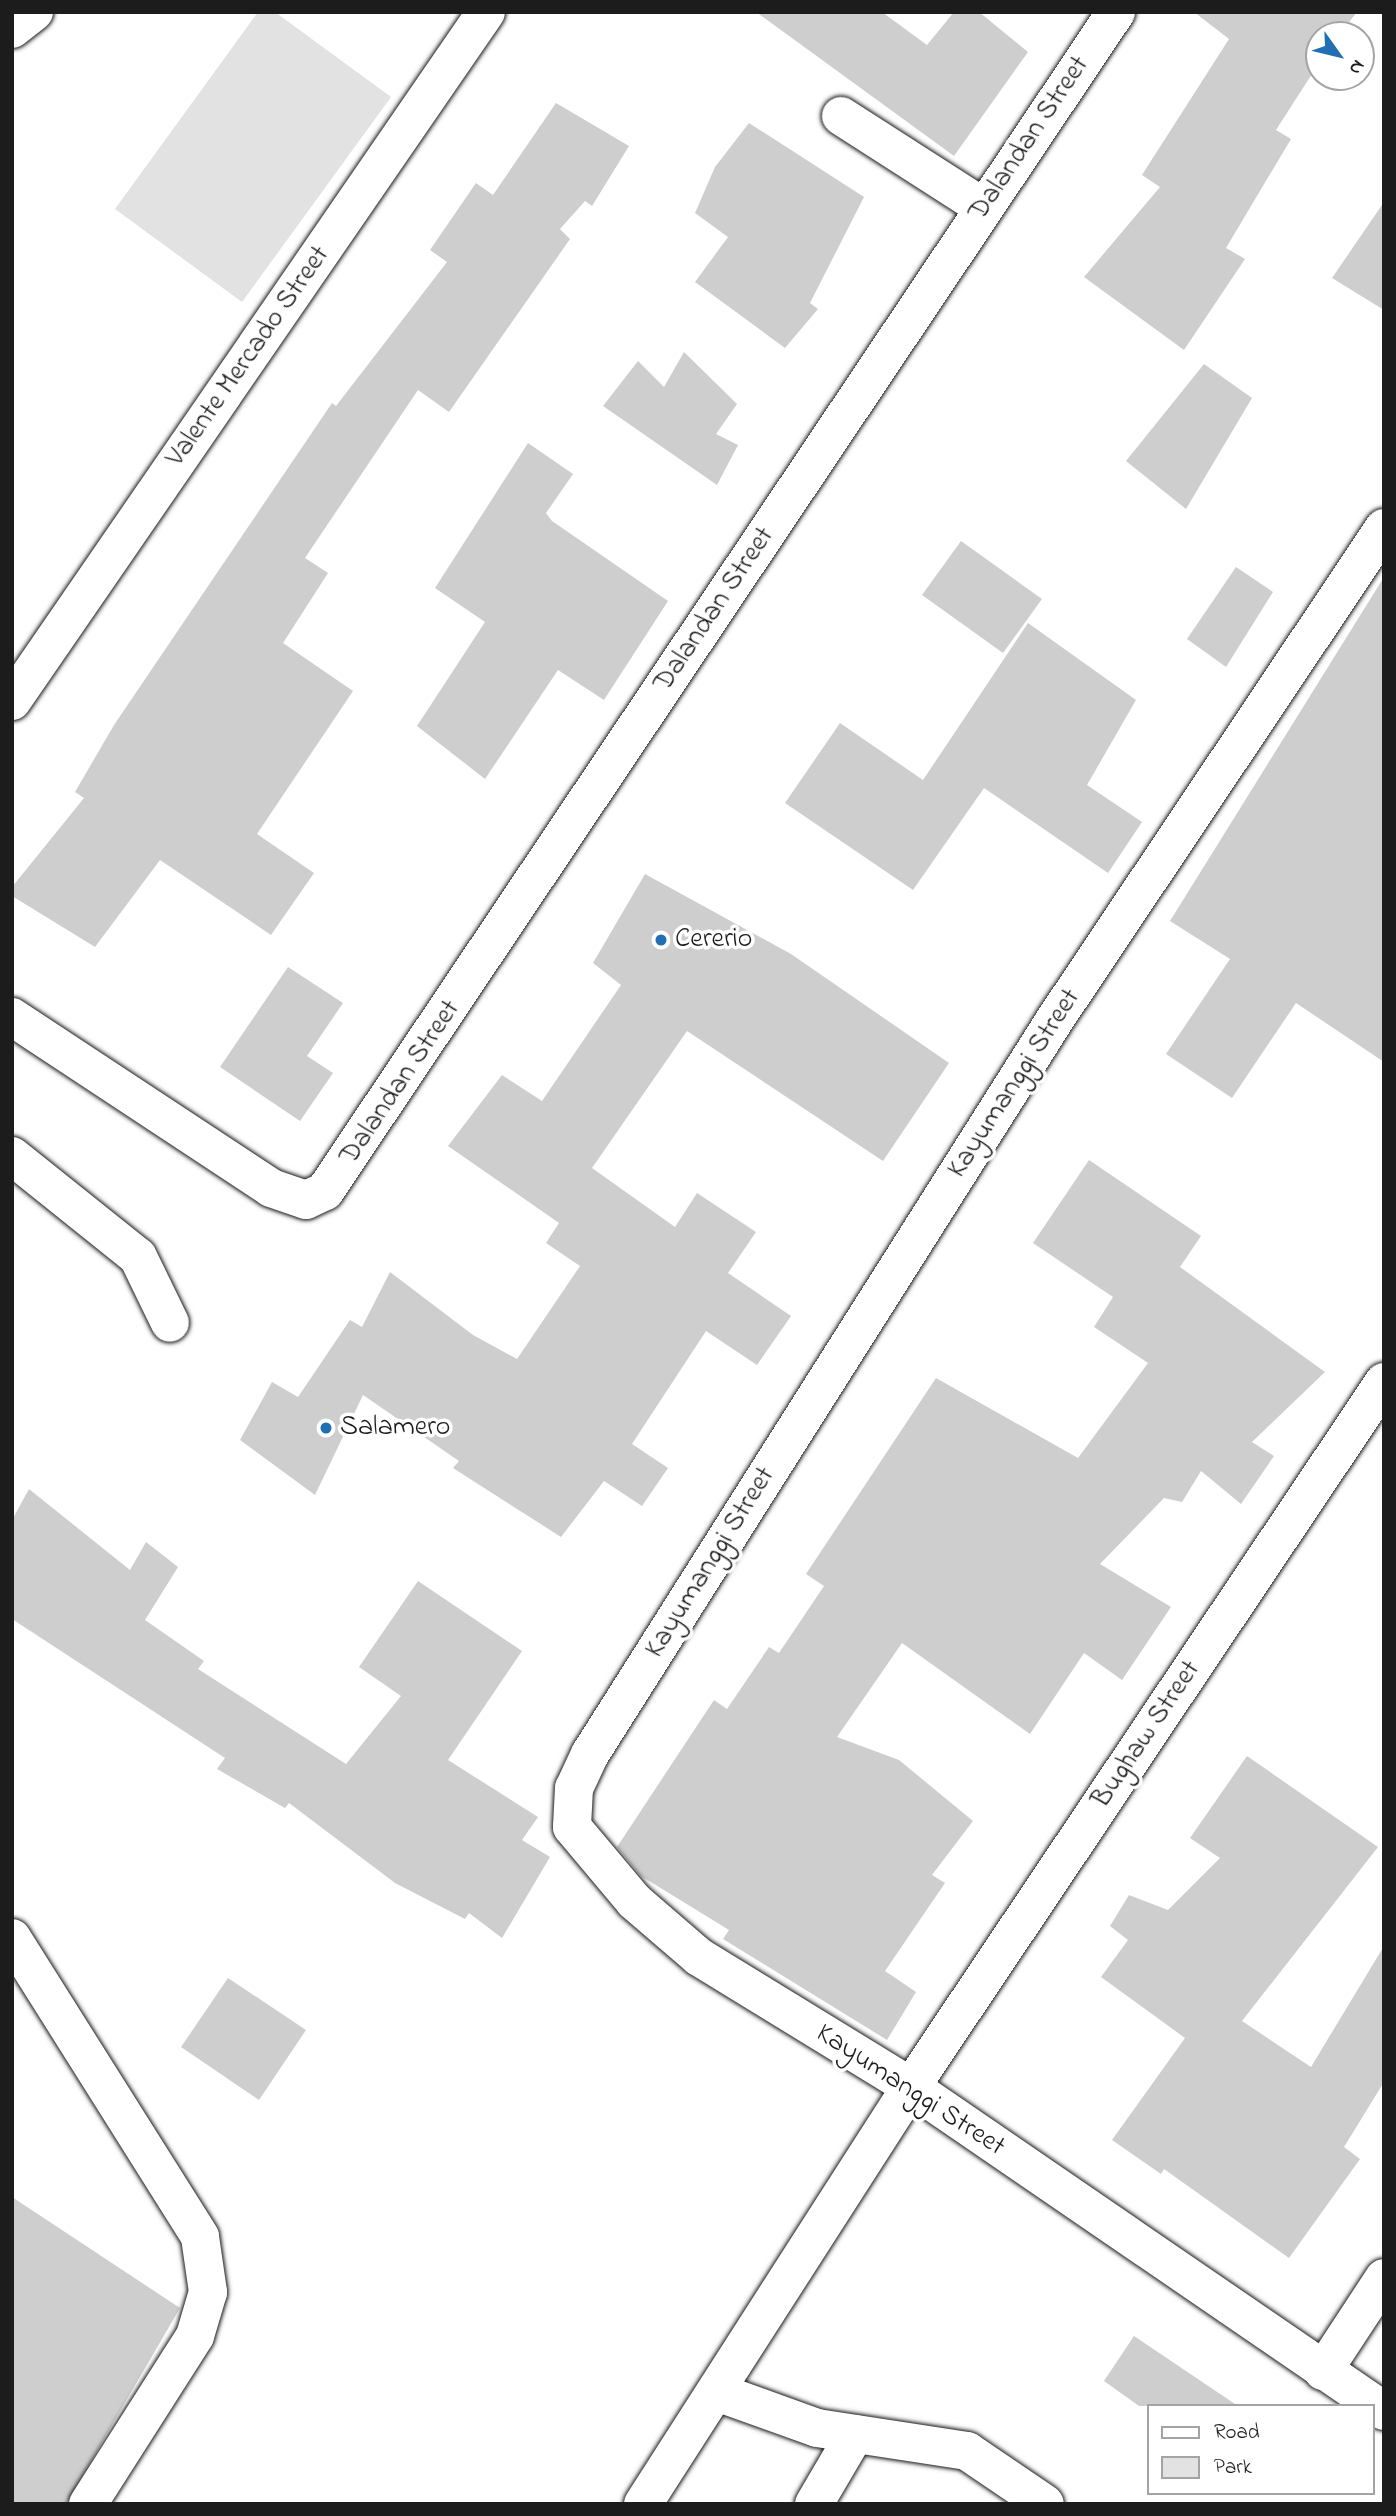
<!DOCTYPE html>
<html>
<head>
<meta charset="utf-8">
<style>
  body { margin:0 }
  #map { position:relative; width:1396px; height:2516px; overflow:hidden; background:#fff; font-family:"Indie Flower",sans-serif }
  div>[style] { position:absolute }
  .green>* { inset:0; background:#e2e2e2 }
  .building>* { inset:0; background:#cecece }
  .roads { filter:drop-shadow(0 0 2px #1c1c1c) drop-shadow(0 0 2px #1c1c1c) }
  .minor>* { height:38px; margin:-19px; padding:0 19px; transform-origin:19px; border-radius:19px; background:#fff }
  .dots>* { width:19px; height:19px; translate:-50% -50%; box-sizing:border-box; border:4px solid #fff; border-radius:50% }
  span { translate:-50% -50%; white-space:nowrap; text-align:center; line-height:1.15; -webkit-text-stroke:7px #fff; paint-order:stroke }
  .street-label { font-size:28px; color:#1c1c1c }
  .poi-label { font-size:28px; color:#1c1c1c }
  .left { translate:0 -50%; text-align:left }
  .frame { position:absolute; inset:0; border:14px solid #1c1c1c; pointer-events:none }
  .legend { position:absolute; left:1147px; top:2404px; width:228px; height:91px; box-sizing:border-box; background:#fff; border:2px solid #a4a4a4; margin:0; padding:9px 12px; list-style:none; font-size:21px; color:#1c1c1c }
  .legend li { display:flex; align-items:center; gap:14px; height:35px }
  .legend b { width:35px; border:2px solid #a4a4a4 }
  .north { position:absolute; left:1305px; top:21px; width:70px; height:70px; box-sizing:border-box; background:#fff; border:2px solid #a4a4a4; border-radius:50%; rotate:124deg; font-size:19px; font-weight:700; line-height:28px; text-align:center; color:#1c1c1c }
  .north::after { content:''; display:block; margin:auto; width:24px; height:32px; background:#1f6fb2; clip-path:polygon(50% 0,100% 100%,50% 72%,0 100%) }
</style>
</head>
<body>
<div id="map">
  <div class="green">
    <div style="clip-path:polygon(258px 12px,275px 12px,391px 97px,242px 302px,115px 209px)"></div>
  </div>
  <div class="building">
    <div style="clip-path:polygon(756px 12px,882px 12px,927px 45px,954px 12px,979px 12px,1028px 52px,954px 156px)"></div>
    <div style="clip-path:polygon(1194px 12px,1357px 12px,1339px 35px,1319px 35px,1319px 63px,1276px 130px,1291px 139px,1226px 248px,1245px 259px,1184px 350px,1084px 277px,1160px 187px,1142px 175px,1229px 39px)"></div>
    <div style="clip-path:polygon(556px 103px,629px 146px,592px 206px,585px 201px,560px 229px,570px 239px,449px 412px,418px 390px,305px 558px,328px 573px,283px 643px,353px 691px,257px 834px,314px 873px,271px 935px,160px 860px,95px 947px,12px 896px,12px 887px,84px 798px,75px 792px,114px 725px,332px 403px,336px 406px,447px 262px,430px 250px,476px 183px,493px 195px)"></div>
    <div style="clip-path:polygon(749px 123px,864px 197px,810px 303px,818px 309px,785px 348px,695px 282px,728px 237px,695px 213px,715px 167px)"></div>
    <div style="clip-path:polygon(1384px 202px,1384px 310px,1332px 278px)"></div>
    <div style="clip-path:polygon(684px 352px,737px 404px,716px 434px,738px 445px,717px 485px,603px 406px,638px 361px,664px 387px)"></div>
    <div style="clip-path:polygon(1204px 364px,1252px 398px,1186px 509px,1126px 461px)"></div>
    <div style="clip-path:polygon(528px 443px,573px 474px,546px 513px,552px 521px,668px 601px,604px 700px,558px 670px,485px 779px,417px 726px,485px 622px,435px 588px)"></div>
    <div style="clip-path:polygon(961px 541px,1042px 599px,1003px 653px,922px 595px)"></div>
    <div style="clip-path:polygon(1236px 567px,1273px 592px,1226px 667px,1187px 639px)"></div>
    <div style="clip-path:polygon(1384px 577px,1384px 1062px,1296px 1003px,1232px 1098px,1166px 1054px,1230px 959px,1170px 921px)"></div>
    <div style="clip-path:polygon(1028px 623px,1136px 700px,1087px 785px,1142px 822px,1108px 873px,984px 788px,913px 890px,785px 803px,840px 723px,923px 780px)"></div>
    <div style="clip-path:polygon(645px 874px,791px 954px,949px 1063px,883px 1161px,687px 1031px,592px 1168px,675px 1227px,697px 1193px,756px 1232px,728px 1273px,791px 1316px,757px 1365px,706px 1331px,632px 1444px,668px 1468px,642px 1506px,604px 1481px,561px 1537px,453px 1468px,459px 1461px,363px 1395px,315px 1495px,240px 1440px,272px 1382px,298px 1397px,350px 1320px,362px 1327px,390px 1272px,473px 1335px,517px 1359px,580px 1266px,546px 1243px,559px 1223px,448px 1146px,502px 1075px,542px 1101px,621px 985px,593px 963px)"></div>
    <div style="clip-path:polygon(288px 967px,343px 1003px,307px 1056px,333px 1073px,300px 1121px,220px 1067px)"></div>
    <div style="clip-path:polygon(1089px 1160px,1201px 1236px,1180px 1267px,1325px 1372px,1252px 1442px,1274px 1456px,1241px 1504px,1201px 1471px,1182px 1502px,1164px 1498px,1100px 1564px,1171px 1607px,1122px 1680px,1084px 1653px,1030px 1734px,902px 1643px,837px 1737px,899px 1760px,973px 1821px,932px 1875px,945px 1883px,885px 1971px,916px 1992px,887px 2040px,723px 1939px,729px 1930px,641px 1876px,617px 1847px,714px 1700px,727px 1709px,769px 1647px,779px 1653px,824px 1586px,806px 1574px,936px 1378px,1078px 1458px,1148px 1363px,1094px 1327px,1113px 1297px,1033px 1243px)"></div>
    <div style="clip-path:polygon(29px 1489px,130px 1570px,146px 1542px,178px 1567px,145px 1620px,204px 1661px,198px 1669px,346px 1764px,401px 1696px,359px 1667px,418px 1581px,522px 1651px,448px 1760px,538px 1817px,522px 1840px,550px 1857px,502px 1938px,469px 1913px,465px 1919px,395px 1883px,289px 1803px,285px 1808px,217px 1769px,225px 1758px,12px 1619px,12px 1520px)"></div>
    <div style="clip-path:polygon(1247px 1756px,1378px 1847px,1242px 2021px,1311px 2067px,1384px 1946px,1384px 2082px,1344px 2147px,1360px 2159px,1289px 2258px,1164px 2169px,1161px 2174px,1112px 2140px,1185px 2038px,1101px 1977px,1128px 1940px,1110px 1926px,1129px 1895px,1168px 1910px,1220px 1858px,1190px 1838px)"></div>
    <div style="clip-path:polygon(228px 1978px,306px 2030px,259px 2100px,181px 2047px)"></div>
    <div style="clip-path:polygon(12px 2197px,180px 2308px,66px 2504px,12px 2504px)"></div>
    <div style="clip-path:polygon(1134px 2336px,1238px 2406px,1139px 2406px,1104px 2381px)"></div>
  </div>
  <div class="roads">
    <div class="minor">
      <div style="left:12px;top:29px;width:28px;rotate:-38deg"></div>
      <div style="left:841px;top:116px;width:169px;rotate:32.7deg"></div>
      <div style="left:1384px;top:528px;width:593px;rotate:123.8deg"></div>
      <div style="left:1054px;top:1021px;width:868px;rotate:122.33deg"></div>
      <div style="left:590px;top:1754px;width:38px;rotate:115deg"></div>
      <div style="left:574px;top:1788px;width:39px;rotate:93deg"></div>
      <div style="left:572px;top:1827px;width:97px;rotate:50deg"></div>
      <div style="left:634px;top:1901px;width:86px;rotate:40.7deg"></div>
      <div style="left:699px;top:1957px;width:249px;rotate:31.5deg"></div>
      <div style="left:911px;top:2087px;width:573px;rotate:34.41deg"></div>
      <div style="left:12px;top:701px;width:836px;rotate:-55.47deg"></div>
      <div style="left:12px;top:1017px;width:310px;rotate:33.4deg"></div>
      <div style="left:271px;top:1188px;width:37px;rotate:19deg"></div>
      <div style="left:306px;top:1200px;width:21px;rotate:-25deg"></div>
      <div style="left:325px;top:1191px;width:1420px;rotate:-56.14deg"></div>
      <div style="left:12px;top:1156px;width:161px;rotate:38.7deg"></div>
      <div style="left:138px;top:1257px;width:73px;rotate:64.1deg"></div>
      <div style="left:12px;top:1938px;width:353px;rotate:57.8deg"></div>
      <div style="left:200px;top:2237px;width:56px;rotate:81.7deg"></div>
      <div style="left:208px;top:2292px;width:46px;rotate:106.5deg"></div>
      <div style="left:195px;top:2336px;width:199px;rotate:122.5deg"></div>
      <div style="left:1323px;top:2371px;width:111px;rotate:-56.7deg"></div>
      <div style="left:717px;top:2392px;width:106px;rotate:19.8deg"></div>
      <div style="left:817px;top:2428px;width:152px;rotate:8.7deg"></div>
      <div style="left:967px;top:2451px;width:94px;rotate:34.2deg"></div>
      <div style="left:643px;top:2504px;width:496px;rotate:-57.3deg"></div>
      <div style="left:911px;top:2087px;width:849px;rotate:-56.14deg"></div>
      <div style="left:814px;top:2504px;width:81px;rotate:-59.6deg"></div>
    </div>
  </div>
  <div class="dots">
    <div style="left:661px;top:940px;background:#1f6fb2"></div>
    <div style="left:326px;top:1428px;background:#1f6fb2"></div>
  </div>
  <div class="street-label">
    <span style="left:1030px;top:139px;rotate:-56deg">Dalandan Street</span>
    <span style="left:249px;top:357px;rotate:-55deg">Valente Mercado Street</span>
    <span style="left:715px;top:610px;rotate:-56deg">Dalandan Street</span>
    <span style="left:401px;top:1083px;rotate:-56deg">Dalandan Street</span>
    <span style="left:1015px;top:1084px;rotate:-57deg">Kayumanggi Street</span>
    <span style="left:711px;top:1563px;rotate:-58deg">Kayumanggi Street</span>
    <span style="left:1147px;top:1735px;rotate:-56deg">Bughaw Street</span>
    <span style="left:910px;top:2091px;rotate:33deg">Kayumanggi Street</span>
  </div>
  <div class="poi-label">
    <span class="left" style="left:675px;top:940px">Cererio</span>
    <span class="left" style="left:340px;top:1428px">Salamero</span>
  </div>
  <div class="frame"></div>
  <ul class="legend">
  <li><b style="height:9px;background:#fff"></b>Road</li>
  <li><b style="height:19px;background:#e2e2e2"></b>Park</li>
  </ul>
  <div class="north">N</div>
</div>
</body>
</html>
